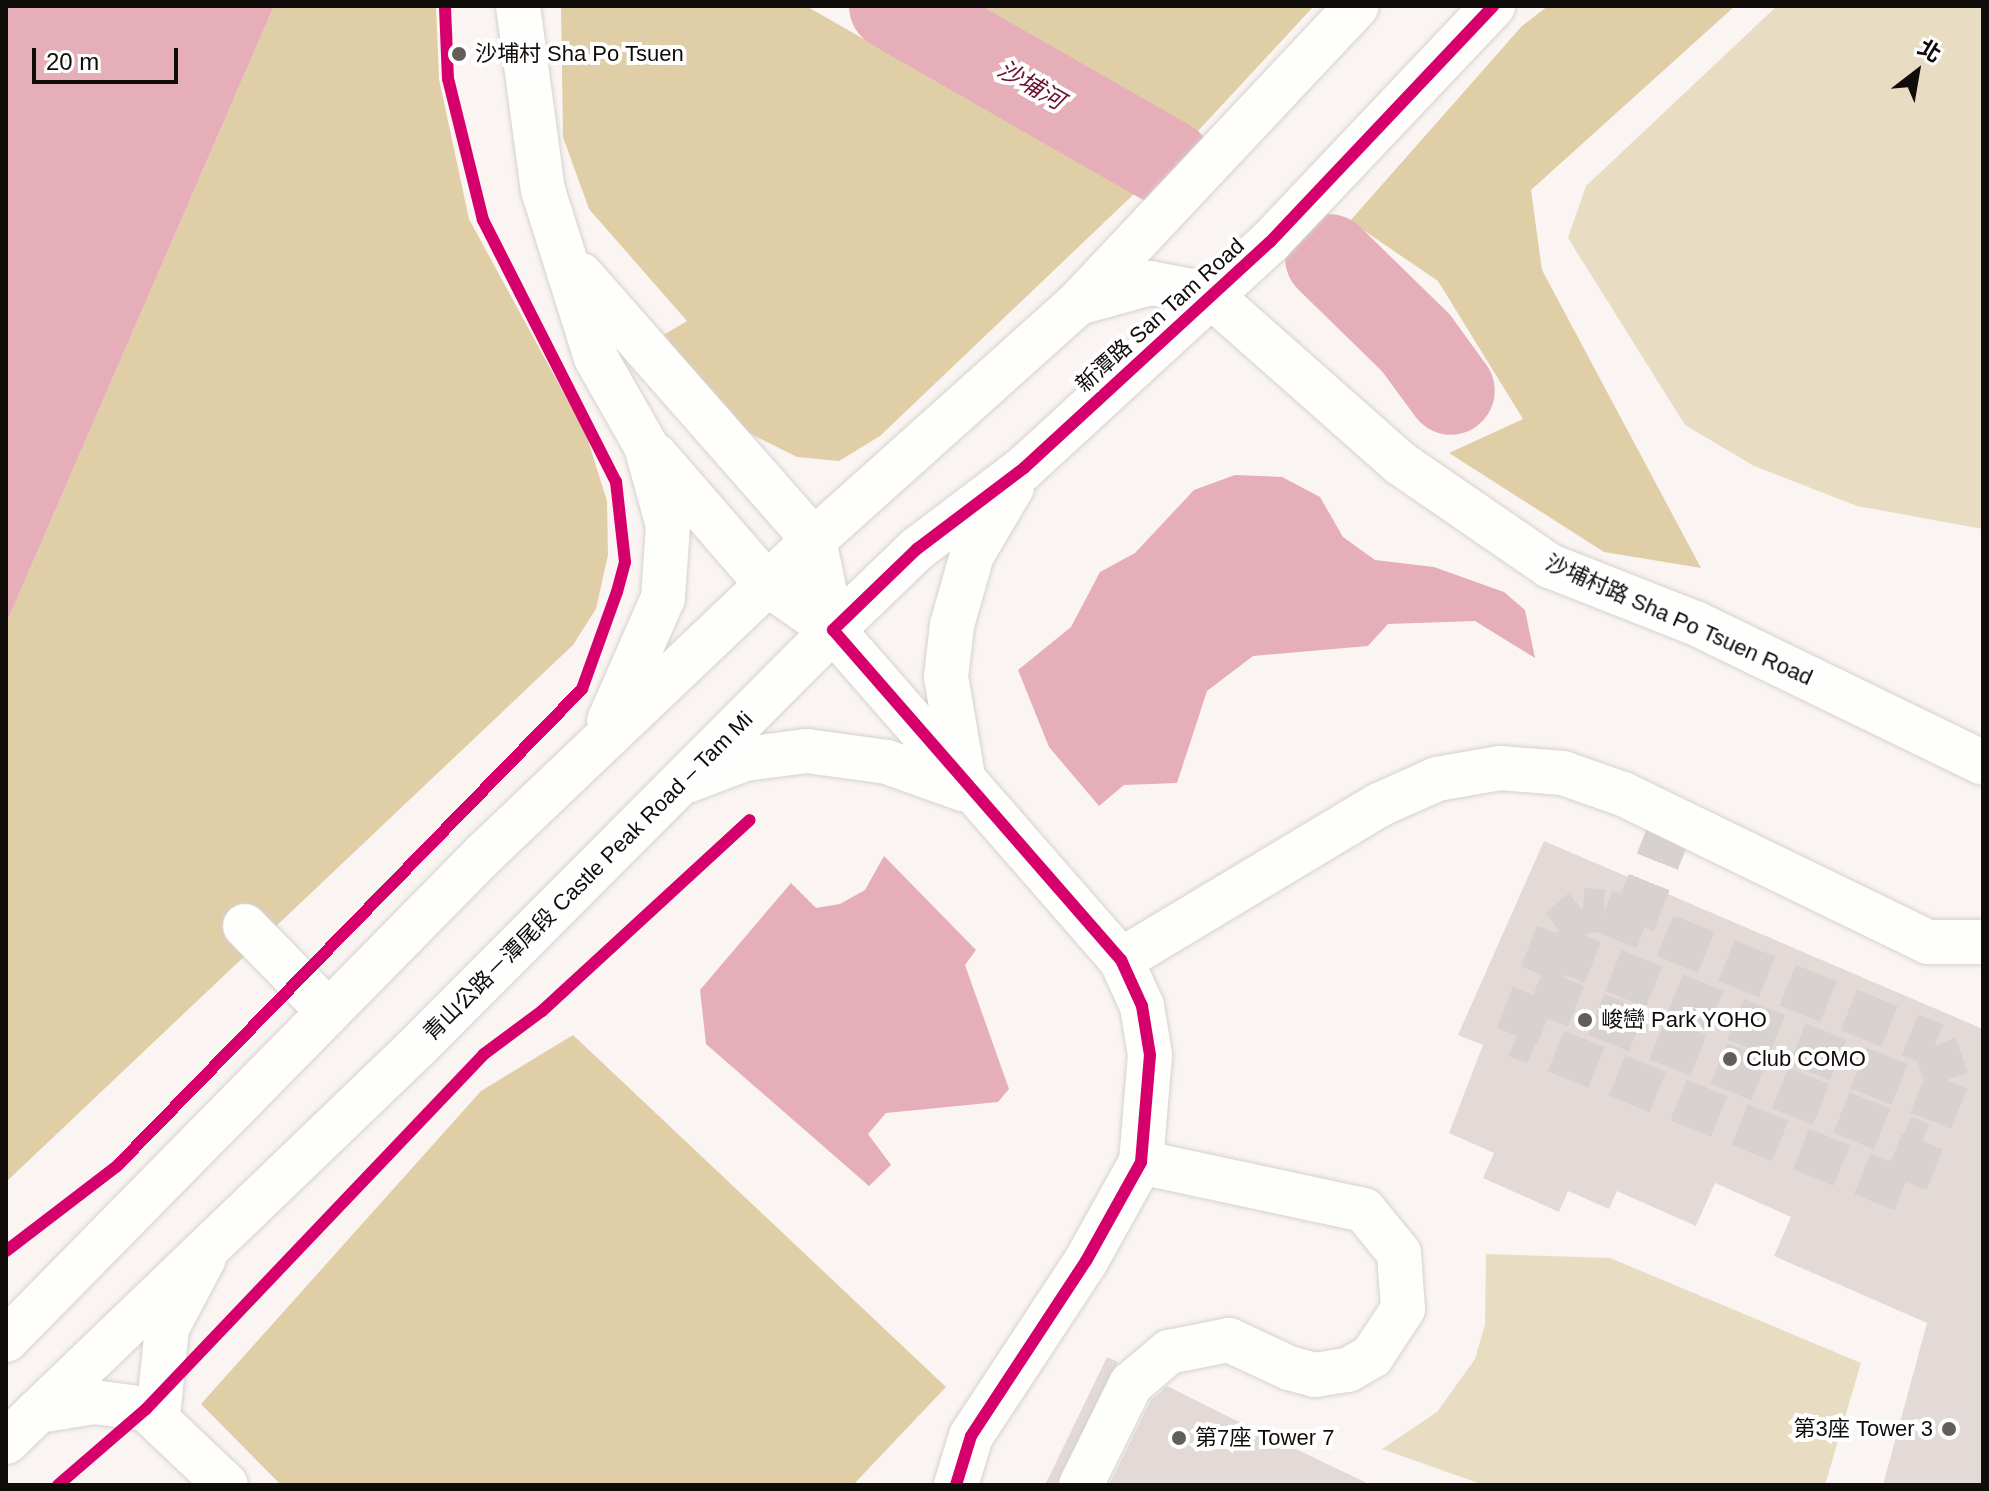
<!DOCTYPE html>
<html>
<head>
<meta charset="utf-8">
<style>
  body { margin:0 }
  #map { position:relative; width:1989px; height:1491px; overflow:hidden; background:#faf5f2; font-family:Arial,"Noto Sans TC",sans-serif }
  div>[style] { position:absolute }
  .green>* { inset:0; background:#e8dcc3 }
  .forest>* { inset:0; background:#e0cea7 }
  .water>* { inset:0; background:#e5aeb9 }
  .river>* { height:88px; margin:-44px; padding:0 44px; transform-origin:44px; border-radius:44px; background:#e5aeb9 }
  .building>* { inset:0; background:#e3dad8 }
  .minor-tunnel>* { height:44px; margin-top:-22px; transform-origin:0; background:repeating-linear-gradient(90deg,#d7d2cf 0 44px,transparent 0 66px) }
  .roads { filter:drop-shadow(0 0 2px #d6d1cf) drop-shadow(0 0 2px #d6d1cf) }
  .minor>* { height:44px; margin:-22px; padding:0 22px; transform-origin:22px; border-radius:22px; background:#fefefd }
  .major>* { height:44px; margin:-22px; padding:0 22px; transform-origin:22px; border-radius:22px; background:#fefefd }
  .cycleway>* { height:12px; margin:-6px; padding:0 6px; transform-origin:6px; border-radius:6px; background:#d6006c }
  .dots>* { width:22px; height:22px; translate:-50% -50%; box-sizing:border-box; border:4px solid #fff; border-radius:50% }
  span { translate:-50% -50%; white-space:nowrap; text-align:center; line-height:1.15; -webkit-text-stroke:8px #fff; paint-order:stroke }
  .poi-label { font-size:22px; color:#100c0a }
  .left { translate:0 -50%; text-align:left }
  .right { translate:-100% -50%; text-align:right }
  .street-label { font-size:22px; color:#100c0a }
  .water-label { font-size:24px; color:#6d1232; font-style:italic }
  .frame { position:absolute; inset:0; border:8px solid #100c0a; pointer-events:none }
  .north { position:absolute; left:1877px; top:32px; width:80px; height:80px; -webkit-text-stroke:6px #fff; paint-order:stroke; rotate:31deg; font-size:22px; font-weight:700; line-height:32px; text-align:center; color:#100c0a }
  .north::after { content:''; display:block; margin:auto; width:28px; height:36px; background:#100c0a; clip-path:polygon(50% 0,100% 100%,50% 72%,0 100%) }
  .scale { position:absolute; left:32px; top:48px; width:146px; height:36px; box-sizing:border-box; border:4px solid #100c0a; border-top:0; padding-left:10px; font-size:24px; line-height:28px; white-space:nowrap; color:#100c0a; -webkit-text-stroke:6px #fff; paint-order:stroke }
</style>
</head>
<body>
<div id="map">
  <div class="green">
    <div style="clip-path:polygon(1777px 6px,1983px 6px,1983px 529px,1857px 506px,1754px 466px,1685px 425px,1568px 238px,1586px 186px)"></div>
    <div style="clip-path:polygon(1486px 1254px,1610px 1258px,1861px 1363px,1825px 1485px,1484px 1485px,1382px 1449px,1437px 1412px,1475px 1359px,1485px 1325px)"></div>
  </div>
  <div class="forest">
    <div style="clip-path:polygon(274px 6px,436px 6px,439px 79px,469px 219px,586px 434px,607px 501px,608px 555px,596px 609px,573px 645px,6px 1182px,6px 624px)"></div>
    <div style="clip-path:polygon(561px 6px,806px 6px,1134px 194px,880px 436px,839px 461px,797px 457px,749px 433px,660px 337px,687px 321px,589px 209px,563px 137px)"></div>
    <div style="clip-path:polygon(980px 6px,1314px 6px,1197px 132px)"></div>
    <div style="clip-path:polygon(1548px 6px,1735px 6px,1531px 190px,1542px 270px,1701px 568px,1604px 552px,1449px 453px,1523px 419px,1438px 281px,1350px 221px,1522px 26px)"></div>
    <div style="clip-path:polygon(573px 1035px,946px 1387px,853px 1485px,281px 1485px,201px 1404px,481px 1091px)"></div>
  </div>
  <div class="water">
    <div style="clip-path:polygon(6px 6px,274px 6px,6px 624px)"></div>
    <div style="clip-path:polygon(1235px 475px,1282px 477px,1320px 497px,1343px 537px,1375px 560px,1434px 567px,1504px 592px,1525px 610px,1535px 658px,1475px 621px,1388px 624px,1368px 646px,1253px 656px,1207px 691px,1177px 783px,1124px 785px,1099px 806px,1049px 747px,1018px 670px,1071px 627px,1100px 572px,1135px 553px,1194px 490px)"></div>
    <div style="clip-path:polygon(884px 856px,976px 950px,965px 965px,1009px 1089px,998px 1102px,886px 1113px,868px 1134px,891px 1165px,869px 1186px,706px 1044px,700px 990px,791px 883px,816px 908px,840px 904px,865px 890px)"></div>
  </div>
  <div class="river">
    <div style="left:893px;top:6px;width:318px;rotate:29.8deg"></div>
    <div style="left:1329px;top:258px;width:122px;rotate:44.3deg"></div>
    <div style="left:1416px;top:343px;width:59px;rotate:53.9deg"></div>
  </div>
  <div class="building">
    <div style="clip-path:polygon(1544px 841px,1983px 1029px,1983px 1485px,1883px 1485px,1927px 1323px,1774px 1256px,1791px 1217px,1715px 1183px,1696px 1226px,1617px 1191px,1609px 1209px,1568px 1191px,1559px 1212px,1483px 1178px,1494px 1153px,1449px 1133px,1483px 1045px,1458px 1035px)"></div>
    <div style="clip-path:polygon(1107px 1357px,1118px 1362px,1056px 1485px,1045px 1485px)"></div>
    <div style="clip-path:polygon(1167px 1386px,1221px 1413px,1371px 1485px,1109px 1485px,1151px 1400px)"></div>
  </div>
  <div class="minor-tunnel">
    <div style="left:1583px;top:910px;width:21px;rotate:3deg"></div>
    <div style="left:1604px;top:911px;width:357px;rotate:22deg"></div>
    <div style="left:1935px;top:1045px;width:37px;rotate:71deg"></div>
    <div style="left:1947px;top:1080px;width:118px;rotate:111.8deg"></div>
    <div style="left:1903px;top:1190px;width:416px;rotate:-158.2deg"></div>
    <div style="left:1517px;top:1036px;width:114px;rotate:-68.4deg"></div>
    <div style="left:1559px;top:930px;width:31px;rotate:-40deg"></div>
    <div style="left:1633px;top:923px;width:109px;rotate:-68.4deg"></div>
    <div style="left:1552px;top:946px;width:417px;rotate:21.7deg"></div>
    <div style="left:1535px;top:990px;width:416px;rotate:21.8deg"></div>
  </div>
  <div class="roads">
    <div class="minor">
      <div style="left:1078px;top:303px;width:75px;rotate:-15.5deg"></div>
      <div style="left:1150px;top:283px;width:60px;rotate:10.6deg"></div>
      <div style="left:1209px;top:294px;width:255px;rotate:41.5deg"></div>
      <div style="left:1400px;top:463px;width:182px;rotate:34.5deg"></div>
      <div style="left:1550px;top:566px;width:156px;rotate:21.5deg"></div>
      <div style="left:1695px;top:623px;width:320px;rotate:25.9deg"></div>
      <div style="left:814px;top:540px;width:355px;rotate:-41.9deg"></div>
      <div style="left:1078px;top:303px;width:407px;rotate:-46.8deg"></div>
      <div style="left:687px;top:781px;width:62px;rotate:-20.8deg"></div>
      <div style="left:745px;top:759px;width:63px;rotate:-7.4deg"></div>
      <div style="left:807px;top:751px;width:81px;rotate:7.8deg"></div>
      <div style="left:887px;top:762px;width:81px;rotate:19.6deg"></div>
      <div style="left:964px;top:782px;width:107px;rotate:-99.7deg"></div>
      <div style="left:946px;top:677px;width:52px;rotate:-83.4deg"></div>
      <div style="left:952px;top:625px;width:73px;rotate:-74.1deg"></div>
      <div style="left:972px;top:555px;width:79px;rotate:-59.5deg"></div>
      <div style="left:245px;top:926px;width:119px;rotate:45.7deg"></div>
      <div style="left:1121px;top:960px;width:301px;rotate:-31deg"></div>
      <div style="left:1379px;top:805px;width:64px;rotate:-24.1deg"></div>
      <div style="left:1437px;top:779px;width:64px;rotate:-9.9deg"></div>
      <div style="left:1500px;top:768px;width:63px;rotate:4.5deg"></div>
      <div style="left:1563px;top:773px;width:64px;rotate:19.3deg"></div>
      <div style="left:1623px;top:794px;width:339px;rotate:25.9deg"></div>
      <div style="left:1928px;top:942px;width:55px"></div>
      <div style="left:38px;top:1411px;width:57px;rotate:-9.1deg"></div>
      <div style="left:94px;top:1402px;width:52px;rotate:7.7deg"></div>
      <div style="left:146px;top:1409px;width:110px;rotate:43.5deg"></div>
      <div style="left:158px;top:1416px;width:88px;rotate:-84.2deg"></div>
      <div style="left:167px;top:1328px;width:79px;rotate:-62.1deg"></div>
      <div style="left:956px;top:1485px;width:51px;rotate:-73deg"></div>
      <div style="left:971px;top:1436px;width:209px;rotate:-56.7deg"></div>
      <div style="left:1086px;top:1261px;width:113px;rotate:-60.9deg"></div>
      <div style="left:1141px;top:1162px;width:107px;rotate:-85.2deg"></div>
      <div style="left:1150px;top:1055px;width:50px;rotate:-99.3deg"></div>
      <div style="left:1142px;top:1006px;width:51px;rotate:-114.5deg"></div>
      <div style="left:1121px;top:960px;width:438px;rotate:-131.1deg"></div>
      <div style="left:833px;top:630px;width:117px;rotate:-44deg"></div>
      <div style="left:917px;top:549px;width:134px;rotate:-37.1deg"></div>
      <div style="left:1024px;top:468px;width:334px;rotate:-42.6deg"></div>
      <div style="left:1270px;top:242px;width:325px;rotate:-46.6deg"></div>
      <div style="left:1081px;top:1485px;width:113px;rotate:-63.7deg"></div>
      <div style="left:1131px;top:1384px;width:50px;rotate:-40.1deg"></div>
      <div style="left:1169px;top:1352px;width:61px;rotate:-11.3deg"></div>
      <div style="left:1229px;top:1340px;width:66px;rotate:25deg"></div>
      <div style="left:1289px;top:1368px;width:27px;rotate:15deg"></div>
      <div style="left:1315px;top:1375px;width:33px;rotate:-9deg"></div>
      <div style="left:1348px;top:1370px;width:28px;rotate:-30deg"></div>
      <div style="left:1372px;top:1356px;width:56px;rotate:-56.6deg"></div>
      <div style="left:1403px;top:1309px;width:56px;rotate:-94.1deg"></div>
      <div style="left:1399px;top:1253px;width:55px;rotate:-129.1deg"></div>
      <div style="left:1364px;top:1210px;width:228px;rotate:-167.9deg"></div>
    </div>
    <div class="major">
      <div style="left:518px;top:6px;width:186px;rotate:82.3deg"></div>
      <div style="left:543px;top:190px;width:176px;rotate:72.5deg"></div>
      <div style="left:596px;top:358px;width:101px;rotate:60.4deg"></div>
      <div style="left:646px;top:446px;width:83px;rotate:74.6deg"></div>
      <div style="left:668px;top:526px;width:72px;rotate:94deg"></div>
      <div style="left:663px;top:598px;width:134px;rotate:113.7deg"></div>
      <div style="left:581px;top:275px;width:353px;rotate:48.7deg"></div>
      <div style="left:814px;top:540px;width:92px;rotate:78.1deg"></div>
      <div style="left:656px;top:456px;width:168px;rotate:49.1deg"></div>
      <div style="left:766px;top:583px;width:82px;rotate:35deg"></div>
      <div style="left:6px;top:1340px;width:682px;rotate:-45.48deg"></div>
      <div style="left:484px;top:854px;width:456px;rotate:-43.6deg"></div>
      <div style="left:6px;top:1442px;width:569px;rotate:-43.86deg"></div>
      <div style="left:416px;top:1048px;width:590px;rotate:-45.07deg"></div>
    </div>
  </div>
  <div class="cycleway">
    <div style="left:6px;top:1251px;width:140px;rotate:-37.4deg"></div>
    <div style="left:117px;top:1166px;width:666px;rotate:-45.73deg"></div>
    <div style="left:582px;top:689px;width:103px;rotate:-70.2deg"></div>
    <div style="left:617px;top:592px;width:31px;rotate:-75deg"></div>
    <div style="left:625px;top:562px;width:81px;rotate:-96.4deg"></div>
    <div style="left:616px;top:482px;width:294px;rotate:-116.9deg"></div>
    <div style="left:483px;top:220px;width:145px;rotate:-103.9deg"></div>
    <div style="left:448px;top:79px;width:73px;rotate:-92.4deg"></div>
    <div style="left:58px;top:1485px;width:116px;rotate:-40.8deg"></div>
    <div style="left:146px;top:1409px;width:490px;rotate:-46.4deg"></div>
    <div style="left:484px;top:1054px;width:72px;rotate:-36.6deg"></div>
    <div style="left:542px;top:1011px;width:282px;rotate:-42.6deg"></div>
    <div style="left:956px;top:1485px;width:51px;rotate:-73deg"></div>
    <div style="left:971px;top:1436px;width:209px;rotate:-56.7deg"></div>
    <div style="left:1086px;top:1261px;width:113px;rotate:-60.9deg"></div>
    <div style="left:1141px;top:1162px;width:107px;rotate:-85.2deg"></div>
    <div style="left:1150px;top:1055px;width:50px;rotate:-99.3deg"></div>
    <div style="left:1142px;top:1006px;width:51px;rotate:-114.5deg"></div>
    <div style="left:1121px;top:960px;width:438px;rotate:-131.1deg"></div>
    <div style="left:833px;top:630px;width:117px;rotate:-44deg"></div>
    <div style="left:917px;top:549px;width:134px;rotate:-37.1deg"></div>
    <div style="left:1024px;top:468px;width:334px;rotate:-42.6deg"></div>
    <div style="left:1270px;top:242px;width:325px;rotate:-46.6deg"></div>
  </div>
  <div class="dots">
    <div style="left:459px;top:54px;background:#625e5b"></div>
    <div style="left:1585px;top:1020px;background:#625e5b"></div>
    <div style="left:1730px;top:1059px;background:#625e5b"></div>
    <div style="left:1949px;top:1429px;background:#625e5b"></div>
    <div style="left:1179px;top:1438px;background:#625e5b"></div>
  </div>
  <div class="poi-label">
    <span class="left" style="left:475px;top:54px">沙埔村 Sha Po Tsuen</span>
    <span class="left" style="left:1601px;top:1020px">峻巒 Park YOHO</span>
    <span class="left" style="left:1746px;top:1059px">Club COMO</span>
    <span class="right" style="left:1933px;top:1429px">第3座 Tower 3</span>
    <span class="left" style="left:1195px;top:1438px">第7座 Tower 7</span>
  </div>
  <div class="street-label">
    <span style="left:1160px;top:315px;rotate:-42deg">新潭路 San Tam Road</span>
    <span style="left:1679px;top:620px;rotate:24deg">沙埔村路 Sha Po Tsuen Road</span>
    <span style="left:588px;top:876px;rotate:-45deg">青山公路－潭尾段 Castle Peak Road – Tam Mi</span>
  </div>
  <div class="water-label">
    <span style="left:1031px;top:85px;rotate:30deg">沙埔河</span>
  </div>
  <div class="frame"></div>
  <div class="north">北</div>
  <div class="scale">20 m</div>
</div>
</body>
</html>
